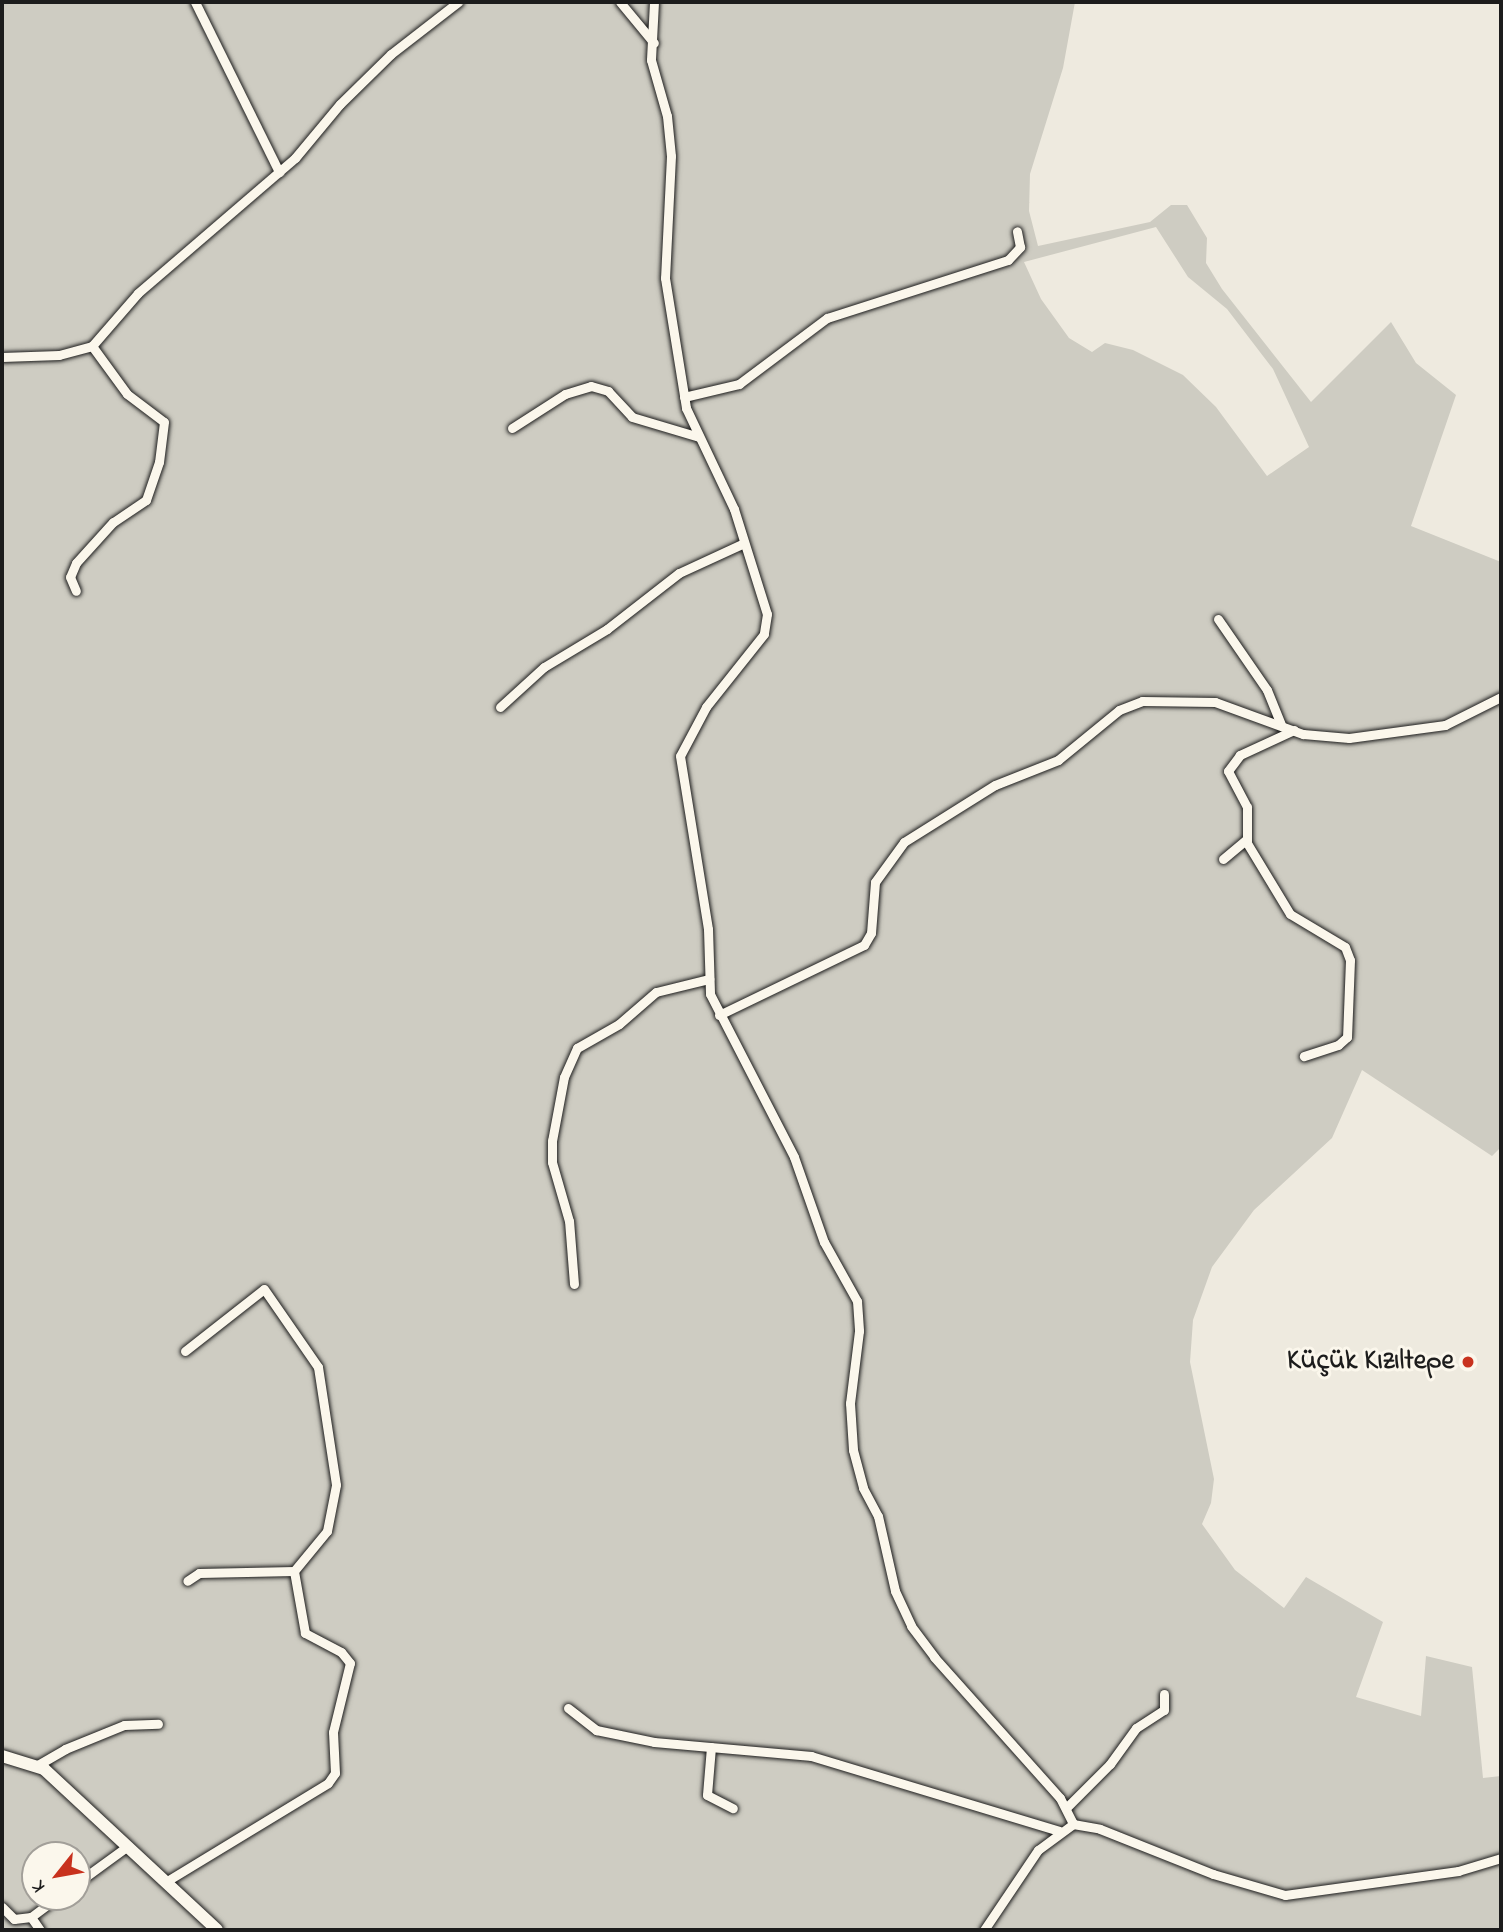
<!DOCTYPE html>
<html>
<head>
<meta charset="utf-8">
<style>
  body { margin:0 }
  #map { position:relative; width:1503px; height:1932px; overflow:hidden; background:#eeeadf; font-family:"Indie Flower",sans-serif }
  div>[style] { position:absolute }
  .green>* { inset:0; background:#ceccc2 }
  .roads { filter:drop-shadow(0 0 2px #1c1c1c) drop-shadow(0 0 2px #1c1c1c) }
  .street>* { height:9px; margin:-4.5px; padding:0 4.5px; transform-origin:4.5px; border-radius:4.5px; background:#fbf7ec }
  .secondary>* { height:12px; margin:-6px; padding:0 6px; transform-origin:6px; border-radius:6px; background:#fbf7ec }
  .dots>* { width:19px; height:19px; translate:-50% -50%; box-sizing:border-box; border:4px solid #fbf7ec; border-radius:50% }
  span { translate:-50% -50%; white-space:nowrap; text-align:center; line-height:1.15; -webkit-text-stroke:6px #fbf7ec; paint-order:stroke }
  .poi-label { font-size:28px; color:#1c1c1c; font-weight:700 }
  .right { translate:-100% -50%; text-align:right }
  .frame { position:absolute; inset:0; border:4px solid #1c1c1c; pointer-events:none }
  .north { position:absolute; left:21px; top:1841px; width:70px; height:70px; box-sizing:border-box; background:#fbf7ec; border:2px solid #a29f99; border-radius:50%; rotate:239deg; font-size:19px; font-weight:700; line-height:28px; text-align:center; color:#1c1c1c }
  .north::after { content:''; display:block; margin:auto; width:24px; height:32px; background:#c8321e; clip-path:polygon(50% 0,100% 100%,50% 72%,0 100%) }
</style>
</head>
<body>
<div id="map">
  <div class="green">
    <div style="clip-path:polygon(evenodd,2px 2px,1075px 2px,1063px 68px,1030px 174px,1029px 211px,1038px 246px,1150px 222px,1171px 205px,1187px 205px,1207px 238px,1206px 263px,1222px 289px,1311px 402px,1391px 322px,1416px 363px,1456px 395px,1411px 526px,1501px 562px,1501px 1147px,1492px 1156px,1362px 1070px,1332px 1138px,1254px 1210px,1212px 1267px,1193px 1320px,1190px 1362px,1214px 1479px,1211px 1503px,1202px 1524px,1235px 1570px,1284px 1608px,1306px 1577px,1383px 1622px,1356px 1697px,1421px 1716px,1426px 1656px,1472px 1667px,1483px 1778px,1501px 1776px,1501px 1930px,2px 1930px,2px 2px,1156px 227px,1188px 277px,1227px 309px,1273px 369px,1309px 447px,1267px 476px,1216px 407px,1183px 375px,1133px 350px,1105px 343px,1092px 352px,1069px 338px,1041px 299px,1024px 262px,1156px 227px,2px 2px,35px 1855px,77px 1855px,77px 1897px,35px 1897px,35px 1855px)"></div>
  </div>
  <div class="roads">
    <div class="street">
      <div style="left:195px;top:2px;width:190px;rotate:63.7deg"></div>
      <div style="left:620px;top:2px;width:53px;rotate:50.3deg"></div>
      <div style="left:654px;top:2px;width:58px;rotate:93deg"></div>
      <div style="left:651px;top:60px;width:58px;rotate:74.1deg"></div>
      <div style="left:667px;top:116px;width:40px;rotate:84.3deg"></div>
      <div style="left:671px;top:156px;width:122px;rotate:92.8deg"></div>
      <div style="left:665px;top:278px;width:132px;rotate:80.8deg"></div>
      <div style="left:686px;top:408px;width:112px;rotate:64.6deg"></div>
      <div style="left:734px;top:509px;width:110px;rotate:72.6deg"></div>
      <div style="left:767px;top:614px;width:20px;rotate:99deg"></div>
      <div style="left:764px;top:634px;width:93px;rotate:128.5deg"></div>
      <div style="left:706px;top:707px;width:55px;rotate:118deg"></div>
      <div style="left:680px;top:756px;width:175px;rotate:80.8deg"></div>
      <div style="left:708px;top:929px;width:65px;rotate:88.2deg"></div>
      <div style="left:710px;top:994px;width:183px;rotate:62.7deg"></div>
      <div style="left:794px;top:1157px;width:90px;rotate:70.6deg"></div>
      <div style="left:824px;top:1242px;width:68px;rotate:60.8deg"></div>
      <div style="left:857px;top:1301px;width:30px;rotate:86deg"></div>
      <div style="left:859px;top:1331px;width:73px;rotate:97.1deg"></div>
      <div style="left:850px;top:1403px;width:47px;rotate:86.3deg"></div>
      <div style="left:853px;top:1450px;width:39px;rotate:75deg"></div>
      <div style="left:863px;top:1488px;width:32px;rotate:62deg"></div>
      <div style="left:878px;top:1516px;width:77px;rotate:77.2deg"></div>
      <div style="left:895px;top:1591px;width:38px;rotate:65deg"></div>
      <div style="left:911px;top:1626px;width:39px;rotate:53deg"></div>
      <div style="left:934px;top:1657px;width:189px;rotate:48.2deg"></div>
      <div style="left:1060px;top:1798px;width:29px;rotate:63deg"></div>
      <div style="left:92px;top:346px;width:70px;rotate:-49deg"></div>
      <div style="left:138px;top:293px;width:207px;rotate:-40.7deg"></div>
      <div style="left:295px;top:158px;width:70px;rotate:-50.2deg"></div>
      <div style="left:340px;top:104px;width:71px;rotate:-44.4deg"></div>
      <div style="left:391px;top:54px;width:85px;rotate:-37.8deg"></div>
      <div style="left:2px;top:357px;width:57px;rotate:-2deg"></div>
      <div style="left:59px;top:355px;width:34px;rotate:-15deg"></div>
      <div style="left:92px;top:346px;width:59px;rotate:53.9deg"></div>
      <div style="left:127px;top:394px;width:46px;rotate:37.1deg"></div>
      <div style="left:164px;top:422px;width:40px;rotate:97.1deg"></div>
      <div style="left:159px;top:462px;width:40px;rotate:108.9deg"></div>
      <div style="left:146px;top:500px;width:40px;rotate:146deg"></div>
      <div style="left:113px;top:522px;width:55px;rotate:132.1deg"></div>
      <div style="left:76px;top:563px;width:15px;rotate:113deg"></div>
      <div style="left:70px;top:577px;width:15px;rotate:67deg"></div>
      <div style="left:684px;top:397px;width:57px;rotate:-13.3deg"></div>
      <div style="left:739px;top:384px;width:110px;rotate:-36.9deg"></div>
      <div style="left:827px;top:318px;width:190px;rotate:-17.8deg"></div>
      <div style="left:1008px;top:260px;width:18px;rotate:-47deg"></div>
      <div style="left:1020px;top:247px;width:16px;rotate:-101deg"></div>
      <div style="left:512px;top:428px;width:63px;rotate:-32.7deg"></div>
      <div style="left:565px;top:394px;width:27px;rotate:-17deg"></div>
      <div style="left:591px;top:386px;width:18px;rotate:16deg"></div>
      <div style="left:608px;top:391px;width:35px;rotate:47deg"></div>
      <div style="left:632px;top:417px;width:70px;rotate:16.6deg"></div>
      <div style="left:1218px;top:619px;width:86px;rotate:55.4deg"></div>
      <div style="left:1267px;top:690px;width:37px;rotate:68deg"></div>
      <div style="left:500px;top:707px;width:59px;rotate:-42.3deg"></div>
      <div style="left:544px;top:667px;width:74px;rotate:-31.1deg"></div>
      <div style="left:607px;top:629px;width:91px;rotate:-37.9deg"></div>
      <div style="left:679px;top:573px;width:69px;rotate:-24.7deg"></div>
      <div style="left:1294px;top:730px;width:60px;rotate:155.2deg"></div>
      <div style="left:1240px;top:755px;width:20px;rotate:127deg"></div>
      <div style="left:1228px;top:771px;width:41px;rotate:62.2deg"></div>
      <div style="left:1247px;top:807px;width:36px;rotate:90deg"></div>
      <div style="left:1247px;top:843px;width:83px;rotate:58.8deg"></div>
      <div style="left:1290px;top:914px;width:64px;rotate:31deg"></div>
      <div style="left:1345px;top:947px;width:14px;rotate:69deg"></div>
      <div style="left:1350px;top:960px;width:77px;rotate:92.2deg"></div>
      <div style="left:1347px;top:1037px;width:12px;rotate:138deg"></div>
      <div style="left:1338px;top:1045px;width:36px;rotate:162deg"></div>
      <div style="left:1223px;top:859px;width:30px;rotate:-40deg"></div>
      <div style="left:719px;top:1015px;width:161px;rotate:-25.8deg"></div>
      <div style="left:864px;top:945px;width:14px;rotate:-60deg"></div>
      <div style="left:871px;top:933px;width:51px;rotate:-85.5deg"></div>
      <div style="left:875px;top:882px;width:49px;rotate:-54.1deg"></div>
      <div style="left:904px;top:842px;width:107px;rotate:-32.1deg"></div>
      <div style="left:995px;top:785px;width:68px;rotate:-21.6deg"></div>
      <div style="left:1058px;top:760px;width:79px;rotate:-39.3deg"></div>
      <div style="left:1119px;top:710px;width:25px;rotate:-21deg"></div>
      <div style="left:1142px;top:701px;width:73px;rotate:0.8deg"></div>
      <div style="left:1215px;top:702px;width:94px;rotate:20deg"></div>
      <div style="left:1303px;top:734px;width:46px;rotate:5deg"></div>
      <div style="left:1349px;top:738px;width:97px;rotate:-7.7deg"></div>
      <div style="left:1445px;top:725px;width:63px;rotate:-26.6deg"></div>
      <div style="left:574px;top:1284px;width:63px;rotate:-94.5deg"></div>
      <div style="left:569px;top:1221px;width:61px;rotate:-106.1deg"></div>
      <div style="left:552px;top:1162px;width:21px;rotate:-90deg"></div>
      <div style="left:552px;top:1141px;width:65px;rotate:-79.4deg"></div>
      <div style="left:564px;top:1077px;width:32px;rotate:-66deg"></div>
      <div style="left:577px;top:1048px;width:48px;rotate:-29.7deg"></div>
      <div style="left:619px;top:1024px;width:49px;rotate:-40.9deg"></div>
      <div style="left:656px;top:992px;width:55px;rotate:-13.8deg"></div>
      <div style="left:185px;top:1351px;width:100px;rotate:-38.1deg"></div>
      <div style="left:264px;top:1289px;width:95px;rotate:55.3deg"></div>
      <div style="left:318px;top:1367px;width:119px;rotate:81.3deg"></div>
      <div style="left:336px;top:1485px;width:47px;rotate:101.1deg"></div>
      <div style="left:327px;top:1531px;width:52px;rotate:129.5deg"></div>
      <div style="left:294px;top:1571px;width:95px;rotate:178.8deg"></div>
      <div style="left:199px;top:1573px;width:14px;rotate:146deg"></div>
      <div style="left:568px;top:1708px;width:36px;rotate:38deg"></div>
      <div style="left:596px;top:1730px;width:59px;rotate:11.7deg"></div>
      <div style="left:654px;top:1742px;width:158px;rotate:5.1deg"></div>
      <div style="left:811px;top:1756px;width:259px;rotate:16.8deg"></div>
      <div style="left:711px;top:1747px;width:48px;rotate:94.8deg"></div>
      <div style="left:707px;top:1795px;width:29px;rotate:27deg"></div>
      <div style="left:36px;top:1766px;width:34px;rotate:-30deg"></div>
      <div style="left:65px;top:1749px;width:64px;rotate:-22.1deg"></div>
      <div style="left:124px;top:1725px;width:34px;rotate:-2deg"></div>
      <div style="left:1066px;top:1808px;width:62px;rotate:-45deg"></div>
      <div style="left:1110px;top:1764px;width:44px;rotate:-54.2deg"></div>
      <div style="left:1136px;top:1728px;width:33px;rotate:-33deg"></div>
      <div style="left:1164px;top:1710px;width:16px;rotate:-90deg"></div>
      <div style="left:167px;top:1881px;width:188px;rotate:-31.3deg"></div>
      <div style="left:328px;top:1783px;width:12px;rotate:-55deg"></div>
      <div style="left:335px;top:1773px;width:41px;rotate:-92.8deg"></div>
      <div style="left:333px;top:1732px;width:71px;rotate:-76.2deg"></div>
      <div style="left:350px;top:1663px;width:14px;rotate:-129deg"></div>
      <div style="left:341px;top:1652px;width:41px;rotate:-152.2deg"></div>
      <div style="left:305px;top:1633px;width:63px;rotate:-100.1deg"></div>
      <div style="left:77px;top:1883px;width:63px;rotate:-36deg"></div>
      <div style="left:2px;top:1907px;width:17px;rotate:45deg"></div>
      <div style="left:14px;top:1919px;width:17px;rotate:-7deg"></div>
      <div style="left:40px;top:1930px;width:16px;rotate:-125deg"></div>
      <div style="left:31px;top:1917px;width:34px;rotate:-37deg"></div>
      <div style="left:984px;top:1930px;width:97px;rotate:-56deg"></div>
      <div style="left:1038px;top:1850px;width:44px;rotate:-36.6deg"></div>
      <div style="left:1073px;top:1824px;width:27px;rotate:10deg"></div>
      <div style="left:1100px;top:1829px;width:122px;rotate:21.7deg"></div>
      <div style="left:1213px;top:1874px;width:75px;rotate:16.3deg"></div>
      <div style="left:1285px;top:1895px;width:175px;rotate:-7.9deg"></div>
      <div style="left:1458px;top:1871px;width:45px;rotate:-16.8deg"></div>
    </div>
    <div class="secondary">
      <div style="left:2px;top:1756px;width:44px;rotate:17.2deg"></div>
      <div style="left:44px;top:1769px;width:236px;rotate:42.9deg"></div>
    </div>
  </div>
  <div class="dots">
    <div style="left:1468px;top:1362px;background:#c8321e"></div>
  </div>
  <div class="poi-label">
    <span class="right" style="left:1454px;top:1362px">Küçük Kızıltepe</span>
  </div>
  <div class="frame"></div>
  <div class="north">K</div>
</div>
</body>
</html>
